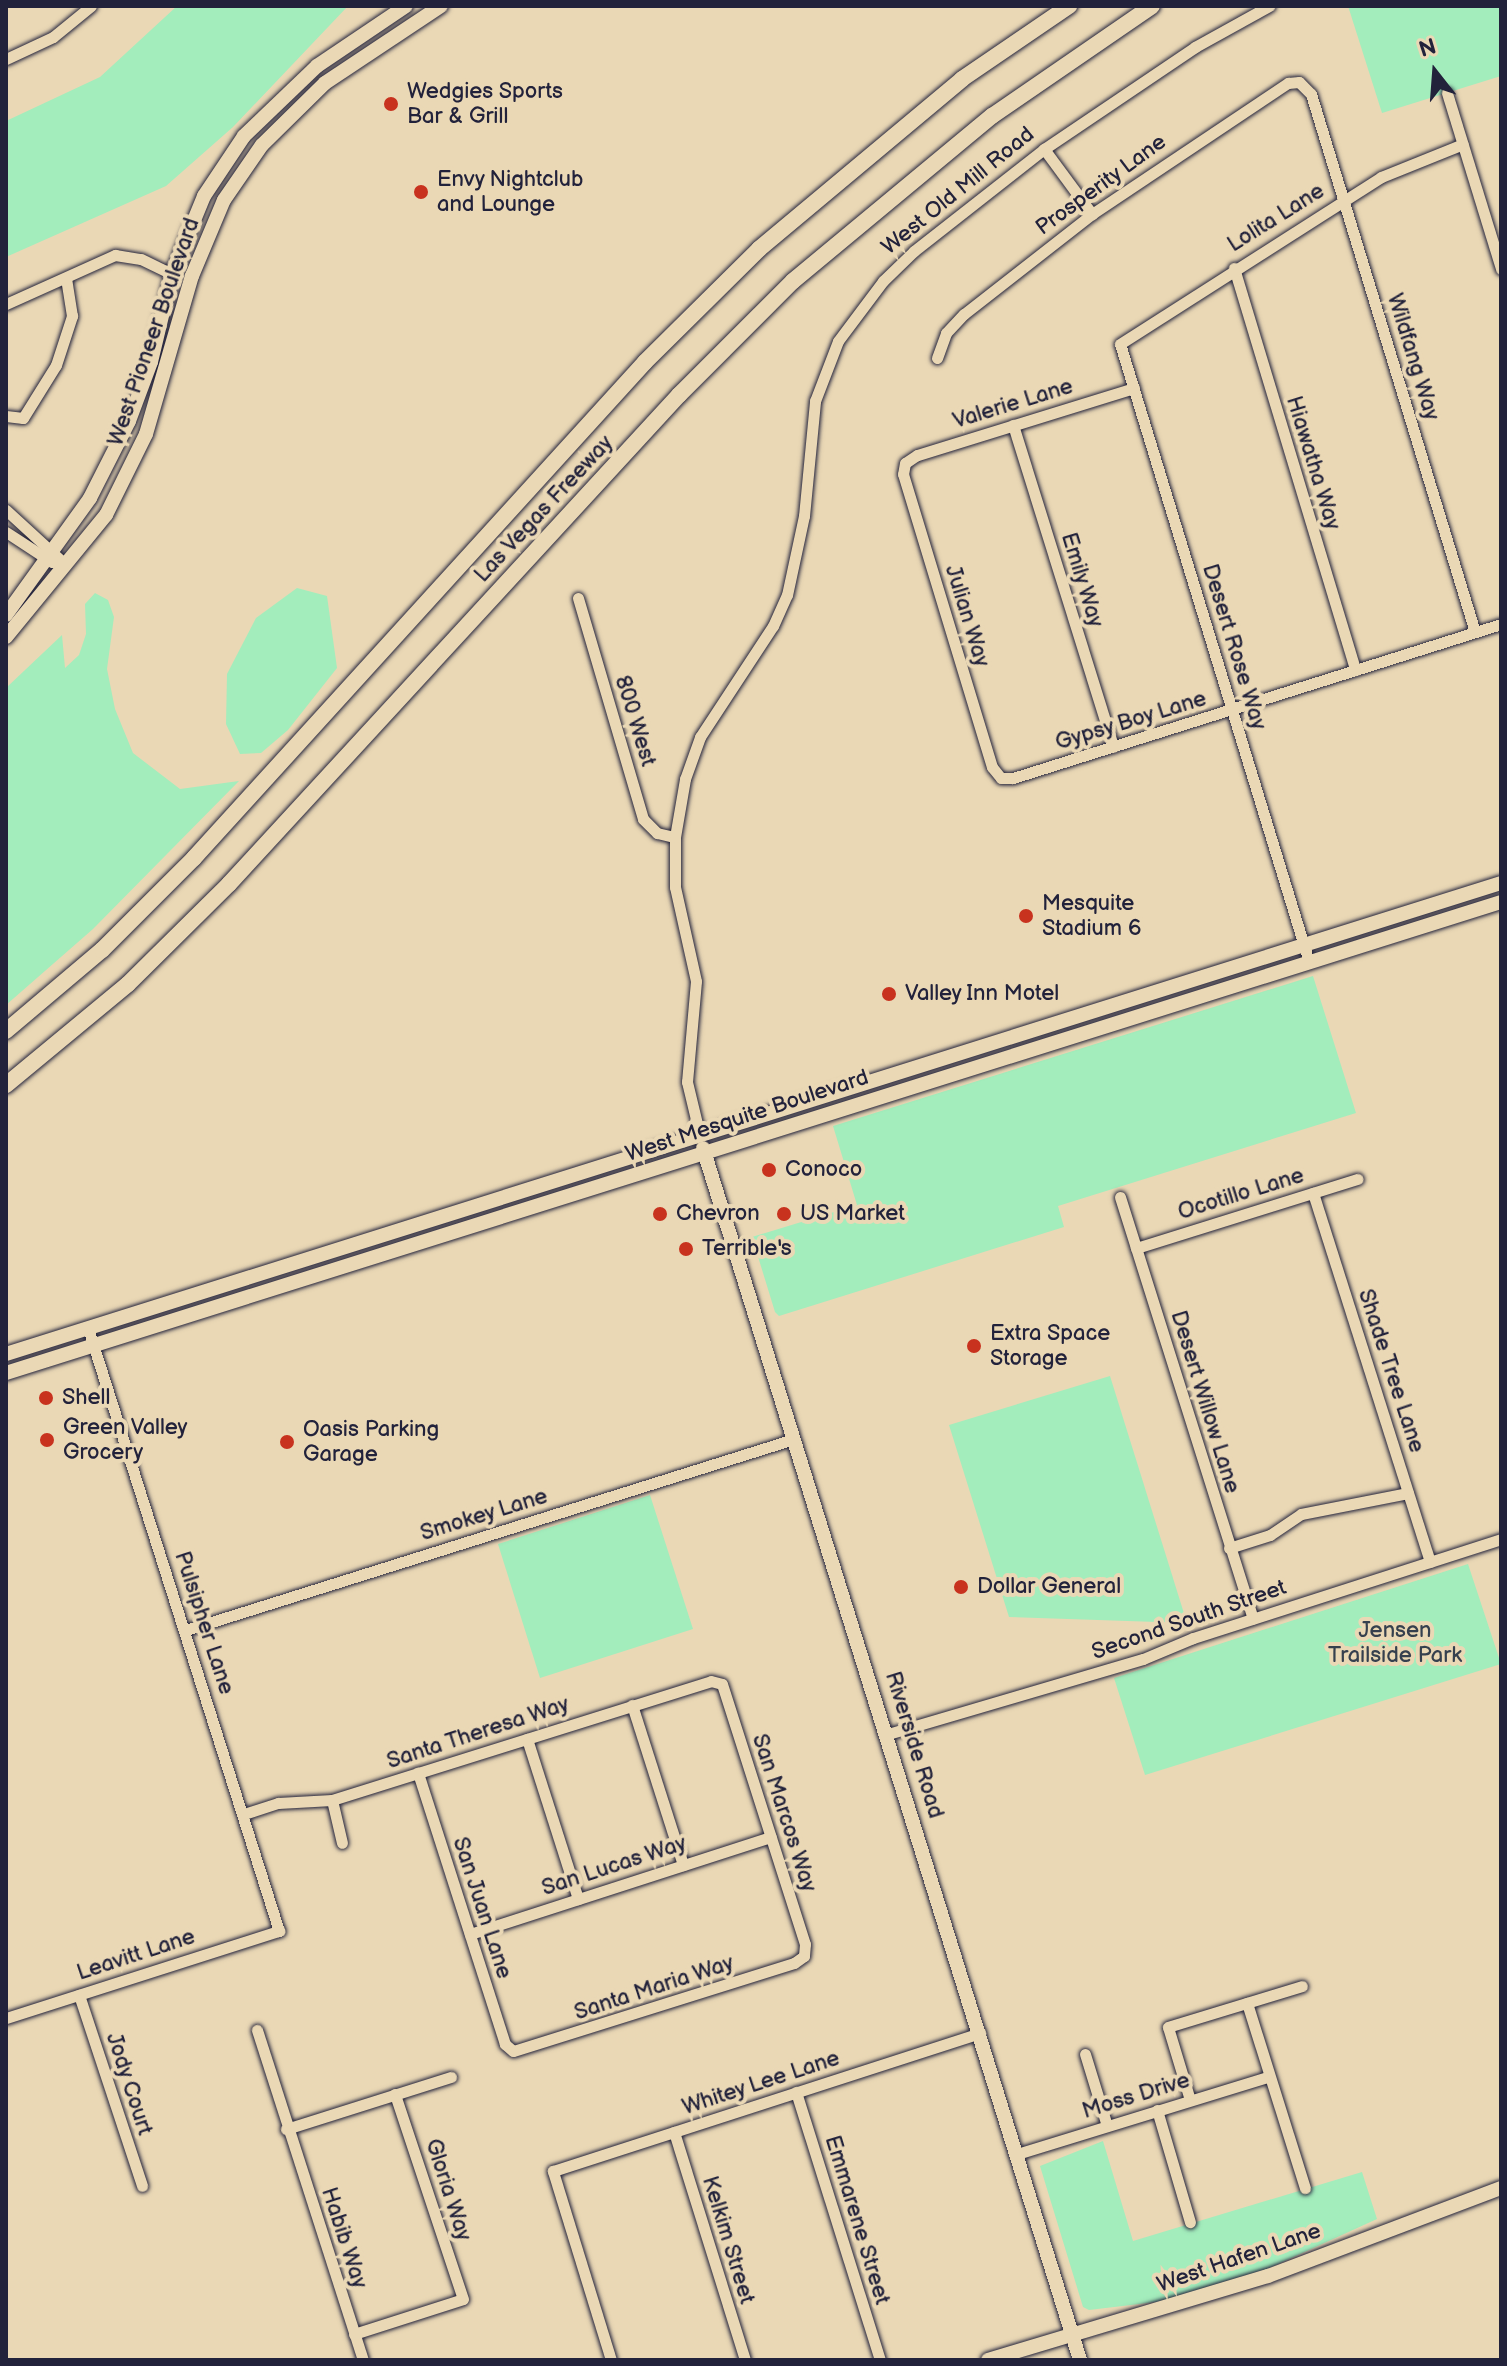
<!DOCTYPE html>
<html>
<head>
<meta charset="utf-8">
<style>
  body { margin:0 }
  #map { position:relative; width:1507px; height:2366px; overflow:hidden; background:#ead8b5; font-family:"Balsamiq Sans",sans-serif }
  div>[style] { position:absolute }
  .green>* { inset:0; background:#a3edbc }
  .roads { filter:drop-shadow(0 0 2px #22223b) drop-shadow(0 0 2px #22223b) }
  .minor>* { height:11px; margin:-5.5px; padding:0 5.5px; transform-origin:5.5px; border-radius:5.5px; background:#ead8b5 }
  .major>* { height:14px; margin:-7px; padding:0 7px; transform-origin:7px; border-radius:7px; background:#ead8b5 }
  .highway>* { height:16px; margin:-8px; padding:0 8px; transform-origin:8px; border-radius:8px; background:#ead8b5 }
  .dots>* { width:22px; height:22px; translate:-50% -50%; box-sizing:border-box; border:4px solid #ead8b5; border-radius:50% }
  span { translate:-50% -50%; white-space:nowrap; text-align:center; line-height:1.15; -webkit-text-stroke:8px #ead8b5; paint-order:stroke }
  .poi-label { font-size:22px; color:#22223b }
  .left { translate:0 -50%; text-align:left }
  .street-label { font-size:22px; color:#22223b }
  .park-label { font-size:22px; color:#35404e }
  .frame { position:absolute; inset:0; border:8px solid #22223b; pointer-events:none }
  .north { position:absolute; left:1395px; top:32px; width:80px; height:80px; -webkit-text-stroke:6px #ead8b5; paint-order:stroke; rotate:343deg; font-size:22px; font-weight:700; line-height:32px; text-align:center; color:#22223b }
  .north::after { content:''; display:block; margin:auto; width:28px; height:36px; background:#22223b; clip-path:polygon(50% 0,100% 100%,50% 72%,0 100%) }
</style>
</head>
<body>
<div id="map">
  <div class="green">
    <div style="clip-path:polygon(177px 6px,348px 6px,233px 127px,166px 186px,6px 257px,6px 121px,100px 77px)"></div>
    <div style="clip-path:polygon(1348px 6px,1499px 6px,1501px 76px,1382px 113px)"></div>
    <div style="clip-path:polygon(297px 588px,327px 596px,337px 668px,288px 730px,261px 753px,240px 754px,226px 724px,227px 674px,256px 618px)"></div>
    <div style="clip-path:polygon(95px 593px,108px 600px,114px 617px,107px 669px,115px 709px,133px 753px,180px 789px,239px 781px,93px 929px,6px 1005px,6px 688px,62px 635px,65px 668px,79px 655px,86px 634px,85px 604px)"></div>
    <div style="clip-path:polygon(1313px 976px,1356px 1113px,1058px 1206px,1064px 1227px,779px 1316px,775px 1312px,752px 1237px,857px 1205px,833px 1126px)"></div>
    <div style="clip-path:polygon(1110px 1376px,1187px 1623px,1009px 1617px,949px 1425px)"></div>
    <div style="clip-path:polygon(650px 1495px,693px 1629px,540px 1678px,498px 1544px)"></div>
    <div style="clip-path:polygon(1468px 1564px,1501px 1664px,1145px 1775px,1114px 1678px)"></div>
    <div style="clip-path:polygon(1103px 2141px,1133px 2241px,1362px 2172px,1377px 2219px,1267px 2269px,1173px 2300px,1089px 2310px,1083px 2307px,1040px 2166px)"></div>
  </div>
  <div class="roads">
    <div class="minor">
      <div style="left:6px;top:59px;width:52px;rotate:-25.1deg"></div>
      <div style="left:53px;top:37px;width:49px;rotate:-39.2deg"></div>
      <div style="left:1447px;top:93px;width:184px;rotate:72.9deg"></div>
      <div style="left:1044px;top:149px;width:81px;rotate:53.6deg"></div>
      <div style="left:1234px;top:268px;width:420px;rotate:73.2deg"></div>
      <div style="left:6px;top:304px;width:120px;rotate:-24.2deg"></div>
      <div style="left:115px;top:255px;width:26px;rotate:9deg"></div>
      <div style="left:141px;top:259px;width:34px;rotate:26deg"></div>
      <div style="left:937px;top:358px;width:27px;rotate:-70deg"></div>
      <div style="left:946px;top:333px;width:26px;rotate:-47deg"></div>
      <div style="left:964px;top:314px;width:162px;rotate:-38deg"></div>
      <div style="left:1092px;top:214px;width:236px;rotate:-33.8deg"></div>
      <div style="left:1288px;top:83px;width:11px;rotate:-5deg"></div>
      <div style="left:1299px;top:82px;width:17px;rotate:45deg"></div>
      <div style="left:1311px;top:94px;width:562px;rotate:73.05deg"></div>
      <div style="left:1134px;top:388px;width:227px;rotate:162.8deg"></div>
      <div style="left:917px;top:455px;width:14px;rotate:146deg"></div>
      <div style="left:905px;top:463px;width:11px;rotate:100deg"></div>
      <div style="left:903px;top:474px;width:306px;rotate:73.1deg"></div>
      <div style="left:992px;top:767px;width:14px;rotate:51deg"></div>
      <div style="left:1001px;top:778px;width:12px"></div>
      <div style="left:1013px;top:778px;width:512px;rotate:-17.51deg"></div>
      <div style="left:6px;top:416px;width:17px;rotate:7deg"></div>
      <div style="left:23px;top:418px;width:62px;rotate:-58.1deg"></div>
      <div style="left:56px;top:365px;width:52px;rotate:-71.9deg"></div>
      <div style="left:72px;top:316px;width:38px;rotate:-99deg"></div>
      <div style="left:1013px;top:425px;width:337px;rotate:72.7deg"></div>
      <div style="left:6px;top:510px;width:81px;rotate:42.5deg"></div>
      <div style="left:6px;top:532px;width:55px;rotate:33.1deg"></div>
      <div style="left:578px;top:598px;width:230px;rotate:73.6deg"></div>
      <div style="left:643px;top:819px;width:20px;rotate:45deg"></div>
      <div style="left:657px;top:833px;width:18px;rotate:13deg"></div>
      <div style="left:1309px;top:962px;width:646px;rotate:-107deg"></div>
      <div style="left:1120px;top:344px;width:310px;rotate:-32.6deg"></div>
      <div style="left:1381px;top:177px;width:88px;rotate:-21.9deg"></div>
      <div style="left:700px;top:1136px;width:56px;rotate:-103.5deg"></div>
      <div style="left:687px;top:1082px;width:101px;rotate:-84.9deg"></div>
      <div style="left:696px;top:981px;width:96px;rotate:-102.6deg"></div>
      <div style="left:675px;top:887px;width:50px;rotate:-90deg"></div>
      <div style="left:675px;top:837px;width:59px;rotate:-80.2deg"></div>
      <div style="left:685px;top:779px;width:45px;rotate:-70.3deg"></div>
      <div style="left:700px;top:737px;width:133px;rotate:-56.7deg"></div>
      <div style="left:773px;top:626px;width:34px;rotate:-66deg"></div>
      <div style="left:787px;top:595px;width:81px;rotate:-77.9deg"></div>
      <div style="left:804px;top:516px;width:116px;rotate:-84.5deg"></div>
      <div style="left:815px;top:401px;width:64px;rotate:-69deg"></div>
      <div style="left:838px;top:341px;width:75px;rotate:-53.1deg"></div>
      <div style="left:883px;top:281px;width:43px;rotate:-44.1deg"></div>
      <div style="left:914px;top:251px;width:165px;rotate:-38.1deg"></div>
      <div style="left:1044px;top:149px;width:182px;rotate:-34deg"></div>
      <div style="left:1195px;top:47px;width:85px;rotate:-29deg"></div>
      <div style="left:1313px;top:1193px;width:387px;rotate:72.4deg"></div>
      <div style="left:1120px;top:1197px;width:442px;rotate:72.5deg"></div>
      <div style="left:1136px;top:1248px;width:232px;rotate:-17.3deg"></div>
      <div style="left:1229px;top:1548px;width:43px;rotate:-17.6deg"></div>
      <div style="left:1270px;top:1535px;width:37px;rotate:-34deg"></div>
      <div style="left:1301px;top:1514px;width:109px;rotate:-11.1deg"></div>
      <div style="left:186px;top:1630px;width:637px;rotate:-17.44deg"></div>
      <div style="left:632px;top:1705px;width:168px;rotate:72.3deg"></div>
      <div style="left:888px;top:1734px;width:266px;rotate:-16.4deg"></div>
      <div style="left:1143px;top:1659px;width:54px;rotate:-22.8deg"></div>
      <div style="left:1193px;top:1638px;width:324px;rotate:-17.8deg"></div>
      <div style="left:527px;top:1739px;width:168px;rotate:72.3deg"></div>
      <div style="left:332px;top:1800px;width:44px;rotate:76.9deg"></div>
      <div style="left:244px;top:1814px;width:36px;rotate:-18deg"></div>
      <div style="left:278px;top:1803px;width:54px;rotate:-3.2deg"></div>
      <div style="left:332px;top:1800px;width:397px;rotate:-17.4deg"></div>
      <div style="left:711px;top:1681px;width:11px;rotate:15deg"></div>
      <div style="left:722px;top:1684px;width:273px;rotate:72.3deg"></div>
      <div style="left:805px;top:1944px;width:12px;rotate:95deg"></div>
      <div style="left:804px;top:1956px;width:12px;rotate:145deg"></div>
      <div style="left:794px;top:1963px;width:294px;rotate:162.6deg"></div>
      <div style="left:513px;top:2051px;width:11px;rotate:-139deg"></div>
      <div style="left:505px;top:2044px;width:285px;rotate:-107.8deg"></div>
      <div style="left:470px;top:1934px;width:316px;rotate:-17.9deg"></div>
      <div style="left:79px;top:1995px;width:201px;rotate:71.7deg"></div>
      <div style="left:1247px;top:2003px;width:194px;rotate:72.6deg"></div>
      <div style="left:6px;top:2018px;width:287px;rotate:-17.7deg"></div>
      <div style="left:279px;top:1931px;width:633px;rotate:-107.58deg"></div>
      <div style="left:257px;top:2030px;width:347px;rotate:72.2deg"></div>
      <div style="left:1085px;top:2054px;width:75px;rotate:73deg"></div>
      <div style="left:796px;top:2092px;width:281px;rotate:72.6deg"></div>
      <div style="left:1190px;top:2100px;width:76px;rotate:-106.8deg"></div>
      <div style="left:1168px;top:2027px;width:140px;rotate:-17deg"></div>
      <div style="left:1157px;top:2110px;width:117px;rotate:73.6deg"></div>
      <div style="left:286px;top:2129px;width:173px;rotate:-17.5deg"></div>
      <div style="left:674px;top:2132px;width:239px;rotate:72.7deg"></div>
      <div style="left:1017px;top:2154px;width:262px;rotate:-17.1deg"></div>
      <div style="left:354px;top:2334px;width:114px;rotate:-17.8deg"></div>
      <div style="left:463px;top:2299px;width:216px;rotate:-108.4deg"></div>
      <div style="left:611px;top:2360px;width:198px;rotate:-107.1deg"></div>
      <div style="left:553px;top:2171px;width:449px;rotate:-17.9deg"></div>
    </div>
    <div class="major">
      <div style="left:6px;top:615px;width:144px;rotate:-54.3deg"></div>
      <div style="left:90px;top:498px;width:86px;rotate:-63.1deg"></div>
      <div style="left:129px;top:421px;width:63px;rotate:-69.6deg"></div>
      <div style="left:151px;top:362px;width:90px;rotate:-76.6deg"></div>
      <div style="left:172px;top:274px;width:84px;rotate:-67.7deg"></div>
      <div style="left:204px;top:196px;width:72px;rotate:-56.3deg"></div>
      <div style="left:244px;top:136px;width:101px;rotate:-43.8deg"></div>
      <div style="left:317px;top:66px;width:107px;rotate:-34deg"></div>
      <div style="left:6px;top:637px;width:158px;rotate:-50.7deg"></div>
      <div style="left:106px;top:515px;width:90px;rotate:-63.7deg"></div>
      <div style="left:146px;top:434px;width:165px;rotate:-73.8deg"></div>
      <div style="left:192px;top:276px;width:82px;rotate:-67.2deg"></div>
      <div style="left:224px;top:200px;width:67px;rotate:-55.4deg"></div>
      <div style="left:262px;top:145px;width:88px;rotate:-44.5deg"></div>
      <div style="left:325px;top:83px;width:139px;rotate:-33.6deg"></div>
      <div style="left:703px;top:1148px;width:1269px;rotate:72.72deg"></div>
      <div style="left:6px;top:1354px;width:1567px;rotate:-17.49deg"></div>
      <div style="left:6px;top:1373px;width:1567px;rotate:-17.49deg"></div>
      <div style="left:988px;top:2360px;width:292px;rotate:-16.7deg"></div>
      <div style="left:1268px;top:2276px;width:249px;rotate:-20.7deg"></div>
    </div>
    <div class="highway">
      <div style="left:6px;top:1031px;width:126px;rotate:-40.2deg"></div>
      <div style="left:102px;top:950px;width:130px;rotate:-45deg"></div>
      <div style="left:194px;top:858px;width:670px;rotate:-47.72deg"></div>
      <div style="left:645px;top:362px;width:161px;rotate:-44.7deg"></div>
      <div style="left:759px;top:249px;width:265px;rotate:-39.9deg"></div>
      <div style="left:962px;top:79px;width:130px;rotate:-34.3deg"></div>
      <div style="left:6px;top:1085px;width:158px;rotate:-39.6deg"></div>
      <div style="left:128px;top:984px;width:142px;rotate:-44.7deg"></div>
      <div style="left:229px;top:884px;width:665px;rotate:-47.38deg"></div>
      <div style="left:679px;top:395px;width:161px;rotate:-45deg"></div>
      <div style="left:793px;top:281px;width:259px;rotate:-39.7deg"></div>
      <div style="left:992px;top:116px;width:194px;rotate:-34.5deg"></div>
    </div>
  </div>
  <div class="dots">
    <div style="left:391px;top:104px;background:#c8321e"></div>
    <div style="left:421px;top:192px;background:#c8321e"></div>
    <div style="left:1026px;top:916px;background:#c8321e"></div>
    <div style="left:889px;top:994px;background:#c8321e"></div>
    <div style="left:769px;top:1170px;background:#c8321e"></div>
    <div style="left:660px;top:1214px;background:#c8321e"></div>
    <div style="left:784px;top:1214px;background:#c8321e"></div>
    <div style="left:686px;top:1249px;background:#c8321e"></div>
    <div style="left:974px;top:1346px;background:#c8321e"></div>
    <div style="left:46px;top:1398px;background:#c8321e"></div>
    <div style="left:47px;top:1440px;background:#c8321e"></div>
    <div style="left:287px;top:1442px;background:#c8321e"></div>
    <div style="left:961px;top:1587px;background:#c8321e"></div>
  </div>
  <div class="poi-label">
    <span class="left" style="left:407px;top:104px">Wedgies Sports<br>Bar &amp; Grill</span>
    <span class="left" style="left:437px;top:192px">Envy Nightclub<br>and Lounge</span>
    <span class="left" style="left:1042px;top:916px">Mesquite<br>Stadium 6</span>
    <span class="left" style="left:905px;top:994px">Valley Inn Motel</span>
    <span class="left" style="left:785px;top:1170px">Conoco</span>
    <span class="left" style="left:676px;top:1214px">Chevron</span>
    <span class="left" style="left:800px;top:1214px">US Market</span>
    <span class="left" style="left:702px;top:1249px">Terrible's</span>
    <span class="left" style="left:990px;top:1346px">Extra Space<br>Storage</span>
    <span class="left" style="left:62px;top:1398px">Shell</span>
    <span class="left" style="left:63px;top:1440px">Green Valley<br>Grocery</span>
    <span class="left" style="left:303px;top:1442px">Oasis Parking<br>Garage</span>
    <span class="left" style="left:977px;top:1587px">Dollar General</span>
  </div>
  <div class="street-label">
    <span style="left:1101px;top:185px;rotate:-36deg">Prosperity Lane</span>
    <span style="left:958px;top:191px;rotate:-39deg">West Old Mill Road</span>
    <span style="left:1276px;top:218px;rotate:-32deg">Lolita Lane</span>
    <span style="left:154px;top:332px;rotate:-71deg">West Pioneer Boulevard</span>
    <span style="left:1413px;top:357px;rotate:73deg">Wildfang Way</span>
    <span style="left:1013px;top:404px;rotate:-17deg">Valerie Lane</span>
    <span style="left:1313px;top:463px;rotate:73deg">Hiawatha Way</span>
    <span style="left:544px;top:509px;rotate:-47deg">Las Vegas Freeway</span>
    <span style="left:1082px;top:580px;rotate:73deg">Emily Way</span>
    <span style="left:967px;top:616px;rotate:73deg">Julian Way</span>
    <span style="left:1234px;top:647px;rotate:73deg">Desert Rose Way</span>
    <span style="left:635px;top:721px;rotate:73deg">800 West</span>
    <span style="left:1131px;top:721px;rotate:-17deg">Gypsy Boy Lane</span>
    <span style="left:747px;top:1116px;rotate:-18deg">West Mesquite Boulevard</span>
    <span style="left:1241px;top:1194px;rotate:-17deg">Ocotillo Lane</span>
    <span style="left:1391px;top:1371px;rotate:72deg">Shade Tree Lane</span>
    <span style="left:1205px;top:1402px;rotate:73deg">Desert Willow Lane</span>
    <span style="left:484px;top:1515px;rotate:-17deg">Smokey Lane</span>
    <span style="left:1189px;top:1620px;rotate:-19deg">Second South Street</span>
    <span style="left:204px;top:1623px;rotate:72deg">Pulsipher Lane</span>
    <span style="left:478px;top:1733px;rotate:-18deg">Santa Theresa Way</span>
    <span style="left:914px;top:1745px;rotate:73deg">Riverside Road</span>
    <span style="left:784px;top:1813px;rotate:72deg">San Marcos Way</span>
    <span style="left:614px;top:1866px;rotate:-18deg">San Lucas Way</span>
    <span style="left:482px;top:1908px;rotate:72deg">San Juan Lane</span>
    <span style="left:136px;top:1955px;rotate:-18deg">Leavitt Lane</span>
    <span style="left:654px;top:1988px;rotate:-18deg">Santa Maria Way</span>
    <span style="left:761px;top:2083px;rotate:-18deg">Whitey Lee Lane</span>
    <span style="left:129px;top:2084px;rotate:72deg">Jody Court</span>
    <span style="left:1136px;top:2096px;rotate:-17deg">Moss Drive</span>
    <span style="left:448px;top:2190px;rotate:72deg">Gloria Way</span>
    <span style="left:857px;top:2220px;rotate:73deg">Emmarene Street</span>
    <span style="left:344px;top:2238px;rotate:72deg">Habib Way</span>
    <span style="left:728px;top:2240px;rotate:73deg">Kelkim Street</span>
    <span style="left:1239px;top:2258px;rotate:-19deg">West Hafen Lane</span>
  </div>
  <div class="park-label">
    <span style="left:1395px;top:1643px">Jensen<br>Trailside Park</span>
  </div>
  <div class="frame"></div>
  <div class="north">N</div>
</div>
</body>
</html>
